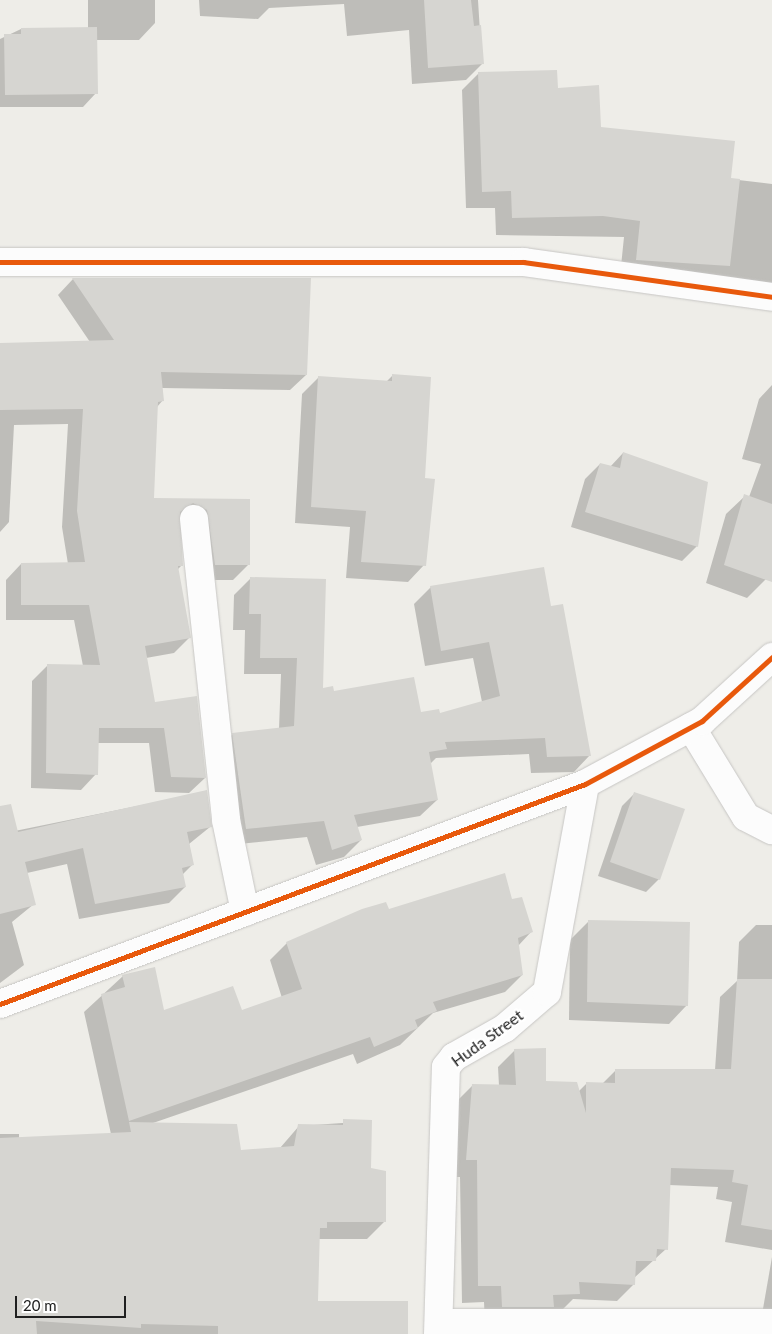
<!DOCTYPE html>
<html>
<head>
<meta charset="utf-8">
<style>
  body { margin:0 }
  #map { position:relative; width:772px; height:1334px; overflow:hidden; background:#eeede8; font-family:Lato,sans-serif }
  div>[style] { position:absolute }
  .shadow>* { inset:0; background:#0003 }
  .building>* { inset:0; background:#d6d5d1 }
  .roads { filter:drop-shadow(0 0 1px #c7c6c4) drop-shadow(0 0 1px #c7c6c4) }
  .street>* { height:28px; margin:-14px; padding:0 14px; transform-origin:14px; border-radius:14px; background:#fcfcfc }
  .cycleway>* { height:5px; margin:-2.5px; padding:0 2.5px; transform-origin:2.5px; border-radius:2.5px; background:#e8590c }
  span { translate:-50% -50%; white-space:nowrap; text-align:center; line-height:1.15; -webkit-text-stroke:5px #fff; paint-order:stroke }
  .street-label { font-size:16px; color:#202020 }
  .scale { position:absolute; left:15px; top:1296px; width:111px; height:22px; box-sizing:border-box; border:2px solid #202020; border-top:0; padding-left:6px; font-size:15px; line-height:18px; white-space:nowrap; color:#202020; -webkit-text-stroke:4px #fff; paint-order:stroke }
</style>
</head>
<body>
<div id="map">
  <div class="shadow">
    <div style="clip-path:polygon(88px 0,155px 0,155px 23px,139px 40px,96px 40px,96px 93px,83px 107px,0 107px,0 39px,21px 29px,88px 29px)"></div>
    <div style="clip-path:polygon(199px 0,478px 0,482px 64px,466px 80px,412px 84px,409px 30px,347px 36px,344px 4px,269px 8px,258px 19px,200px 16px)"></div>
    <div style="clip-path:polygon(479px 73px,557px 89px,599px 128px,730px 179px,772px 184px,772px 284px,620px 276px,624px 237px,496px 235px,495px 208px,466px 208px,462px 90px)"></div>
    <div style="clip-path:polygon(73px 279px,310px 279px,306px 375px,290px 390px,162px 388px,163px 400px,157px 407px,152px 499px,248px 500px,249px 564px,233px 580px,199px 580px,192px 526px,177px 520px,182px 565px,177px 570px,190px 637px,174px 653px,146px 658px,154px 704px,205px 778px,189px 793px,155px 792px,149px 743px,97px 743px,96px 774px,81px 790px,31px 788px,32px 681px,48px 665px,83px 666px,74px 620px,6px 620px,6px 580px,21px 564px,68px 564px,62px 527px,68px 424px,14px 425px,9px 522px,0 532px,0 344px,90px 342px,58px 295px)"></div>
    <div style="clip-path:polygon(393px 375px,424px 480px,424px 565px,408px 582px,346px 578px,350px 527px,295px 523px,302px 394px,319px 377px,386px 382px)"></div>
    <div style="clip-path:polygon(772px 385px,772px 561px,766px 579px,747px 598px,706px 583px,726px 514px,745px 496px,749px 497px,761px 464px,742px 459px,759px 399px)"></div>
    <div style="clip-path:polygon(623px 453px,697px 546px,682px 561px,571px 527px,585px 479px,600px 464px,610px 467px)"></div>
    <div style="clip-path:polygon(250px 579px,322px 690px,420px 714px,439px 715px,482px 702px,473px 658px,425px 666px,414px 604px,431px 587px,550px 607px,590px 755px,574px 772px,531px 773px,529px 754px,436px 758px,430px 764px,437px 800px,420px 816px,357px 827px,361px 840px,344px 857px,316px 865px,307px 837px,230px 845px,216px 750px,233px 734px,279px 729px,281px 674px,244px 674px,245px 630px,233px 630px,234px 595px)"></div>
    <div style="clip-path:polygon(206px 792px,210px 827px,189px 844px,193px 864px,182px 875px,185px 887px,169px 903px,79px 919px,67px 864px,27px 873px,34px 904px,12px 922px,24px 965px,0 983px,0 834px)"></div>
    <div style="clip-path:polygon(635px 793px,659px 879px,646px 892px,598px 876px,622px 806px)"></div>
    <div style="clip-path:polygon(512px 901px,531px 932px,518px 946px,522px 975px,505px 992px,433px 1013px,400px 1045px,357px 1064px,353px 1054px,153px 1123px,240px 1152px,280px 1148px,299px 1126px,371px 1121px,370px 1169px,385px 1221px,367px 1239px,319px 1239px,317px 1303px,407px 1334px,0 1334px,0 1134px,19px 1134px,19px 1139px,111px 1134px,84px 1012px,123px 976px,163px 1012px,241px 1012px,282px 998px,270px 960px,287px 943px,388px 911px)"></div>
    <div style="clip-path:polygon(589px 921px,687px 1005px,669px 1024px,569px 1020px,570px 940px)"></div>
    <div style="clip-path:polygon(756px 925px,772px 925px,772px 1250px,725px 1242px,732px 1202px,716px 1199px,718px 1187px,669px 1185px,666px 1249px,634px 1278px,634px 1284px,617px 1301px,573px 1299px,561px 1311px,485px 1324px,484px 1302px,462px 1303px,460px 1177px,450px 1177px,456px 1102px,473px 1085px,499px 1086px,498px 1067px,515px 1050px,545px 1082px,578px 1092px,587px 1083px,602px 1084px,616px 1070px,715px 1070px,720px 997px,737px 981px,739px 942px)"></div>
    <div style="clip-path:polygon(772px 1257px,772px 1334px,760px 1326px)"></div>
  </div>
  <div class="building">
    <div style="clip-path:polygon(424px 0,471px 0,474px 26px,481px 25px,484px 64px,428px 68px)"></div>
    <div style="clip-path:polygon(97px 27px,98px 94px,5px 95px,4px 34px,21px 34px,21px 28px)"></div>
    <div style="clip-path:polygon(557px 70px,558px 88px,599px 85px,601px 127px,735px 141px,731px 178px,740px 179px,730px 266px,636px 260px,640px 221px,603px 216px,512px 218px,511px 191px,482px 192px,478px 72px)"></div>
    <div style="clip-path:polygon(72px 278px,311px 278px,307px 375px,161px 372px,164px 401px,158px 402px,154px 498px,250px 499px,250px 565px,215px 565px,207px 510px,193px 503px,180px 512px,183px 566px,178px 566px,191px 638px,145px 646px,155px 702px,197px 696px,206px 778px,171px 777px,164px 728px,99px 728px,98px 775px,46px 773px,47px 664px,100px 665px,89px 605px,21px 605px,21px 563px,85px 562px,77px 511px,83px 409px,0 410px,0 343px,114px 340px)"></div>
    <div style="clip-path:polygon(392px 374px,431px 377px,425px 478px,435px 479px,426px 566px,361px 562px,366px 511px,311px 507px,318px 376px,392px 381px)"></div>
    <div style="clip-path:polygon(623px 452px,708px 482px,698px 547px,585px 512px,600px 463px,620px 468px)"></div>
    <div style="clip-path:polygon(744px 494px,772px 504px,772px 582px,724px 565px)"></div>
    <div style="clip-path:polygon(544px 567px,551px 606px,563px 604px,591px 756px,547px 757px,545px 738px,445px 742px,447px 749px,429px 752px,438px 800px,354px 815px,362px 840px,332px 850px,324px 821px,246px 829px,232px 733px,294px 726px,297px 658px,260px 658px,261px 614px,249px 614px,250px 577px,326px 579px,323px 688px,333px 686px,334px 691px,414px 677px,421px 712px,439px 709px,440px 713px,500px 696px,489px 642px,441px 651px,430px 586px)"></div>
    <div style="clip-path:polygon(207px 790px,212px 827px,187px 832px,194px 865px,182px 868px,186px 887px,95px 904px,83px 848px,25px 862px,36px 905px,0 914px,0 806px,11px 804px,18px 832px)"></div>
    <div style="clip-path:polygon(634px 792px,685px 809px,660px 880px,610px 862px)"></div>
    <div style="clip-path:polygon(505px 873px,512px 899px,522px 897px,533px 932px,518px 938px,523px 975px,433px 1002px,437px 1011px,415px 1020px,418px 1028px,374px 1047px,370px 1037px,129px 1121px,101px 994px,125px 987px,122px 975px,155px 967px,164px 1010px,233px 986px,242px 1010px,302px 989px,286px 942px,362px 909px,386px 902px,389px 909px)"></div>
    <div style="clip-path:polygon(588px 920px,690px 922px,688px 1006px,587px 1002px)"></div>
    <div style="clip-path:polygon(737px 979px,772px 979px,772px 1230px,741px 1225px,748px 1185px,732px 1182px,734px 1170px,671px 1168px,668px 1250px,657px 1249px,656px 1261px,636px 1261px,635px 1285px,579px 1282px,580px 1294px,553px 1295px,554px 1307px,502px 1307px,501px 1286px,478px 1286px,477px 1160px,466px 1160px,472px 1084px,516px 1085px,514px 1049px,546px 1048px,546px 1081px,577px 1082px,586px 1113px,586px 1082px,615px 1083px,615px 1069px,731px 1069px)"></div>
    <div style="clip-path:polygon(343px 1119px,372px 1120px,371px 1168px,386px 1171px,386px 1222px,327px 1222px,327px 1228px,320px 1228px,318px 1301px,408px 1301px,408px 1334px,218px 1334px,218px 1326px,141px 1324px,141px 1328px,36px 1321px,37px 1334px,0 1334px,0 1138px,131px 1132px,129px 1122px,237px 1124px,241px 1150px,294px 1146px,298px 1124px,343px 1125px)"></div>
  </div>
  <div class="roads">
    <div class="street">
      <div style="left:0;top:262px;width:524px"></div>
      <div style="left:524px;top:262px;width:250px;rotate:8deg"></div>
      <div style="left:194px;top:519px;width:303px;rotate:83.9deg"></div>
      <div style="left:226px;top:820px;width:94px;rotate:78.3deg"></div>
      <div style="left:691px;top:727px;width:105px;rotate:58.6deg"></div>
      <div style="left:746px;top:817px;width:29px;rotate:27deg"></div>
      <div style="left:0;top:1004px;width:625px;rotate:-20.61deg"></div>
      <div style="left:585px;top:784px;width:133px;rotate:-28.3deg"></div>
      <div style="left:702px;top:721px;width:95px;rotate:-42.4deg"></div>
      <div style="left:439px;top:1323px;width:333px"></div>
      <div style="left:438px;top:1334px;width:267px;rotate:-88.3deg"></div>
      <div style="left:446px;top:1067px;width:13px;rotate:-51deg"></div>
      <div style="left:454px;top:1057px;width:59px;rotate:-29.6deg"></div>
      <div style="left:505px;top:1028px;width:55px;rotate:-40.6deg"></div>
      <div style="left:547px;top:992px;width:211px;rotate:-79.6deg"></div>
    </div>
  </div>
  <div class="cycleway">
    <div style="left:0;top:262px;width:524px"></div>
    <div style="left:524px;top:262px;width:250px;rotate:8deg"></div>
    <div style="left:0;top:1004px;width:625px;rotate:-20.61deg"></div>
    <div style="left:585px;top:784px;width:133px;rotate:-28.3deg"></div>
    <div style="left:702px;top:721px;width:95px;rotate:-42.4deg"></div>
  </div>
  <div class="street-label">
    <span style="left:487px;top:1038px;rotate:-36deg">Huda Street</span>
  </div>
  <div class="scale">20 m</div>
</div>
</body>
</html>
